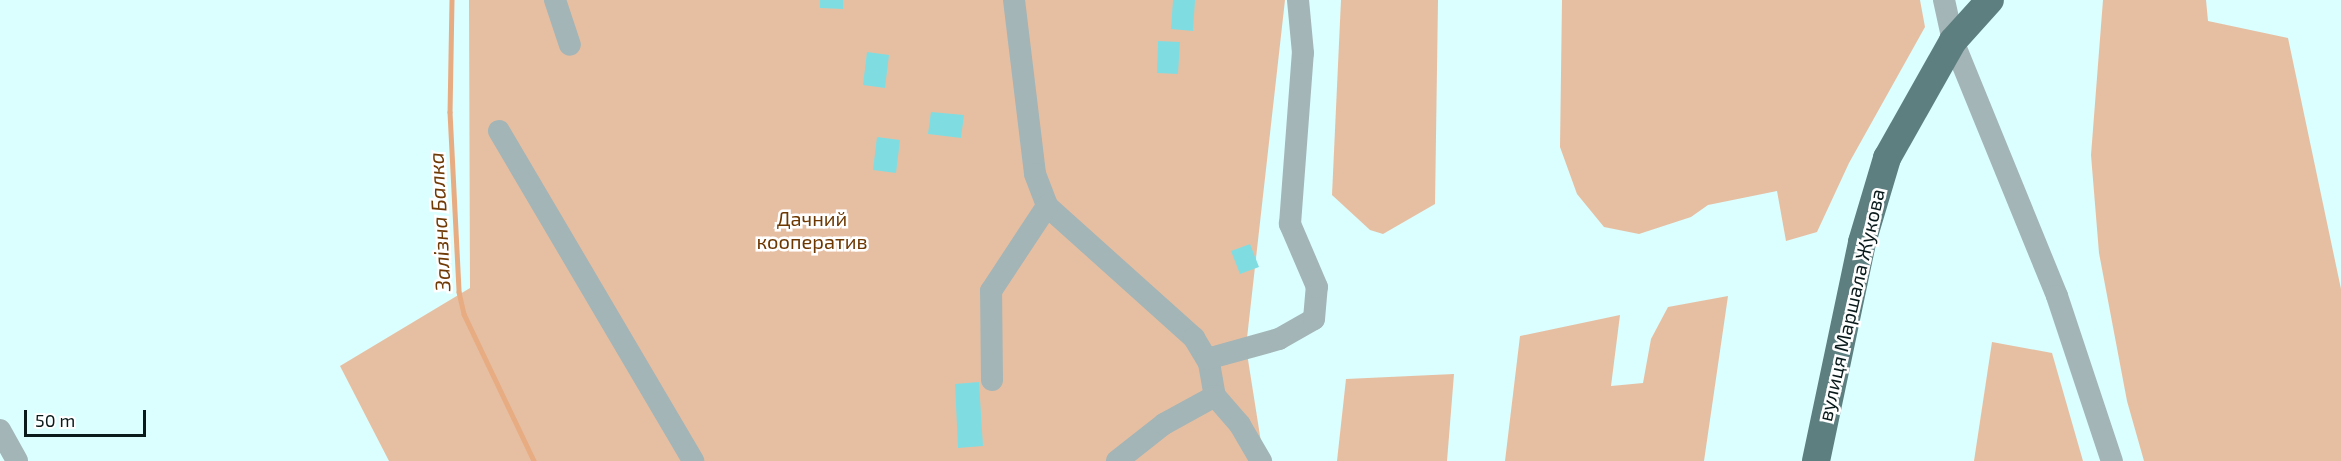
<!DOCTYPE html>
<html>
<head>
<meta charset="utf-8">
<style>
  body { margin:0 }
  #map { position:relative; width:2341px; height:461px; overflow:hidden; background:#dbfeff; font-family:"Exo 2",sans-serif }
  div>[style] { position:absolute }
  .green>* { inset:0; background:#e6bfa3 }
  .stream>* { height:4.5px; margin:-2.25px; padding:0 2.25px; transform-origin:2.25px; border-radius:2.25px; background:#e8ac82 }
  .building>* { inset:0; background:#7fdde2 }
  .minor>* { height:22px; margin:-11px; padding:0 11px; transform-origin:11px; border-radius:11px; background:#a3b5b6 }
  .major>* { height:28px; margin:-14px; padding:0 14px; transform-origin:14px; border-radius:14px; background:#5e7f80 }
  span { translate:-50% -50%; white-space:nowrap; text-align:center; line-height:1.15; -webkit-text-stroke:5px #fff; paint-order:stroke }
  .park-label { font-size:20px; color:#6c3701 }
  .street-label { font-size:20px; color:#0a1a1b }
  .water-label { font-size:21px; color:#703a06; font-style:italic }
  .scale { position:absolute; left:24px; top:410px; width:122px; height:27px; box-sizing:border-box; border:3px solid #0a1a1b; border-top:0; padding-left:8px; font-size:18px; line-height:21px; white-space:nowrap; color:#0a1a1b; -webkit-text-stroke:4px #fff; paint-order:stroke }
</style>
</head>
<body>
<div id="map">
  <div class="green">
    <div style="clip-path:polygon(469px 0,1285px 0,1246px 347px,1264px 461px,389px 461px,340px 366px,470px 288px)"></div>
    <div style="clip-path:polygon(1341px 0,1438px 0,1435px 204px,1383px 234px,1370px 230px,1332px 195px)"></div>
    <div style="clip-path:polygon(1562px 0,1920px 0,1925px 27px,1849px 163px,1817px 232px,1786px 241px,1777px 191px,1708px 205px,1691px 217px,1639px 234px,1604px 227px,1577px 194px,1560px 147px)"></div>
    <div style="clip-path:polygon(2103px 0,2206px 0,2208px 21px,2288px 38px,2341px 289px,2341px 461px,2144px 461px,2127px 401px,2099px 253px,2091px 155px)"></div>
    <div style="clip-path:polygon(1728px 296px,1704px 461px,1505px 461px,1520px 336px,1620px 315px,1611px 386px,1643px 383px,1651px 339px,1668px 307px)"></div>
    <div style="clip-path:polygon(1992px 342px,2052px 353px,2083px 461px,1974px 461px)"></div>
    <div style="clip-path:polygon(1454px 374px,1447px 461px,1337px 461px,1346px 379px)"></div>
  </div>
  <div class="stream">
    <div style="left:452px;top:0;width:112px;rotate:91deg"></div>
    <div style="left:450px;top:112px;width:180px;rotate:87.1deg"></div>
    <div style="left:459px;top:292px;width:23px;rotate:77deg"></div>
    <div style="left:464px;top:314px;width:163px;rotate:64.5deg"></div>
  </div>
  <div class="building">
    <div style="clip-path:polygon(820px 0,843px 0,843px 9px,820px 8px)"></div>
    <div style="clip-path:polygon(1173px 0,1195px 0,1193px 31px,1171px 29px)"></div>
    <div style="clip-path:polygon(1158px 41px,1180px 42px,1178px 74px,1157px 73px)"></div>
    <div style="clip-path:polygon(867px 52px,889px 55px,885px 88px,863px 85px)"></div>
    <div style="clip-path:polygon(931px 112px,964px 115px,961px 138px,928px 134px)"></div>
    <div style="clip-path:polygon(877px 137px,900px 140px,896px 173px,873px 170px)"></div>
    <div style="clip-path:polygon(1250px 244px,1259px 267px,1240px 274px,1231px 251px)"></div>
    <div style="clip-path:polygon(979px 382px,983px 446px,958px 448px,955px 384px)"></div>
  </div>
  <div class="minor">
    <div style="left:555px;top:0;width:47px;rotate:71.6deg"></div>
    <div style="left:1014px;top:0;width:175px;rotate:83.1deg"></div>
    <div style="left:1035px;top:174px;width:34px;rotate:69deg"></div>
    <div style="left:1047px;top:206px;width:198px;rotate:41.9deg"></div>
    <div style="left:1194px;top:338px;width:29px;rotate:59deg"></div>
    <div style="left:1209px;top:363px;width:34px;rotate:80deg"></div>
    <div style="left:1215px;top:396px;width:38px;rotate:49deg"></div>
    <div style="left:1240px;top:425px;width:42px;rotate:59.7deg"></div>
    <div style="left:1944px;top:0;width:42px;rotate:77.6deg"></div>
    <div style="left:1953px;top:41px;width:275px;rotate:67.8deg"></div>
    <div style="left:2057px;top:296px;width:174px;rotate:71.6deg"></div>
    <div style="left:499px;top:131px;width:383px;rotate:59.5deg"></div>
    <div style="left:1207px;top:359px;width:75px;rotate:-15.5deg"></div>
    <div style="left:1279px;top:339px;width:40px;rotate:-29.7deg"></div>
    <div style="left:1314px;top:319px;width:32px;rotate:-85deg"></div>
    <div style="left:1317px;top:287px;width:69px;rotate:-113.2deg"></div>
    <div style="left:1290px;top:224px;width:171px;rotate:-85.7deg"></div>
    <div style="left:1303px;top:53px;width:53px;rotate:-95.4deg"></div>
    <div style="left:992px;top:380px;width:89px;rotate:-90.6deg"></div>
    <div style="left:991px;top:291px;width:102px;rotate:-56.6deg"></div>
    <div style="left:0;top:430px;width:35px;rotate:61deg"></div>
    <div style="left:1117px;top:461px;width:60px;rotate:-38.2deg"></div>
    <div style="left:1164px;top:424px;width:58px;rotate:-28.8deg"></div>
  </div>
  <div class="major">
    <div style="left:1816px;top:461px;width:224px;rotate:-78.1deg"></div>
    <div style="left:1862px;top:242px;width:88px;rotate:-73.4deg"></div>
    <div style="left:1887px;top:158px;width:134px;rotate:-60.6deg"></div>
    <div style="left:1953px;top:41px;width:55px;rotate:-47.9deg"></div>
  </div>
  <div class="park-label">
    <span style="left:812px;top:230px">Дачний<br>кооператив</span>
  </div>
  <div class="street-label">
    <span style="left:1851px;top:305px;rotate:-77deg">вулиця Маршала Жукова</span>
  </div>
  <div class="water-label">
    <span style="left:439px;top:222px;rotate:-93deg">Залізна Балка</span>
  </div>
  <div class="scale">50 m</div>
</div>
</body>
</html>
